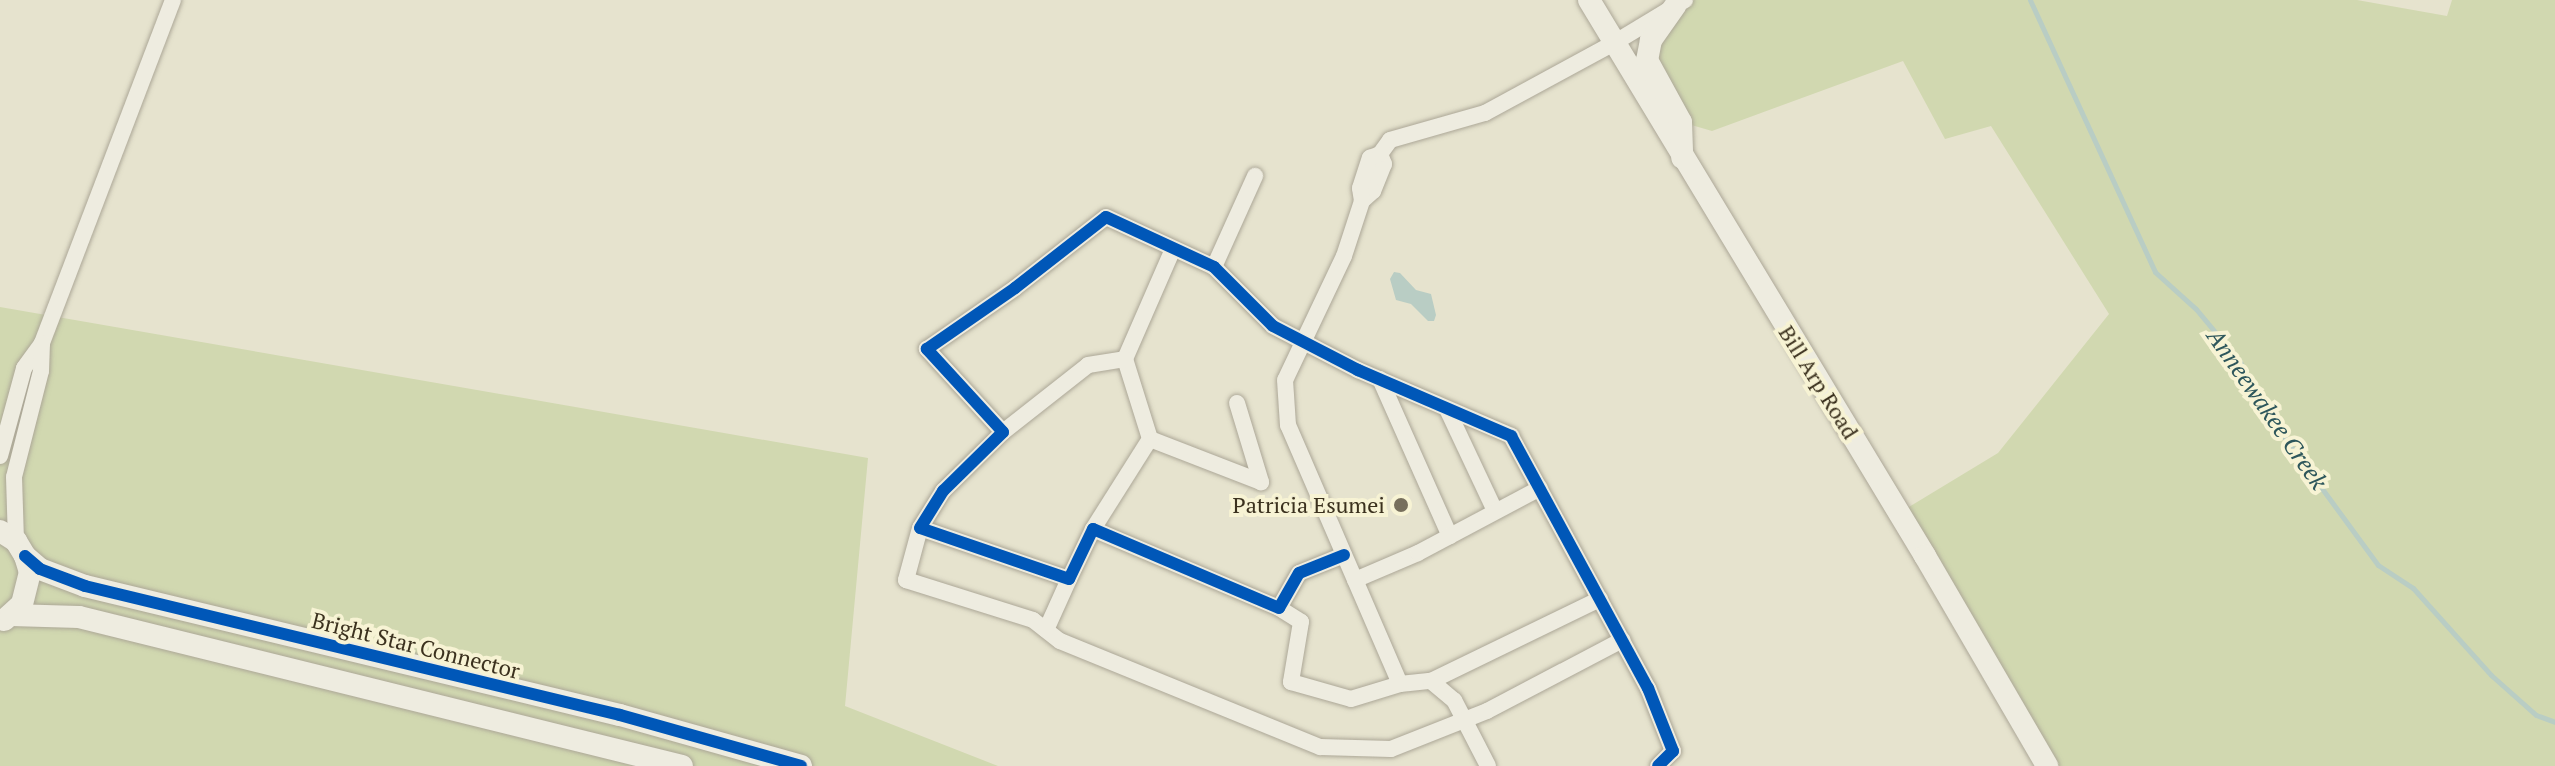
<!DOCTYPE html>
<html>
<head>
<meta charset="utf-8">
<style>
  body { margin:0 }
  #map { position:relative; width:2555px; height:766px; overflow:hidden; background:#e6e3ce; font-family:"PT Serif",serif }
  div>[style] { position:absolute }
  .green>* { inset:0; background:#d1d8b0 }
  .water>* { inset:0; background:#b9cdc4 }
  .stream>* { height:5px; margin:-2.5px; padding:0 2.5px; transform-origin:2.5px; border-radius:2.5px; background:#b9cdc4 }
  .roads { filter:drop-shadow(0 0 2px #aca797) drop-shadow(0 0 2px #aca797) }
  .street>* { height:16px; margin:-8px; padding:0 8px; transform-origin:8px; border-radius:8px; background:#eeece0 }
  .secondary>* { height:22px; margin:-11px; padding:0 11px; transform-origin:11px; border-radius:11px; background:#eeece0 }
  .cycleway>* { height:12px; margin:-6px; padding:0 6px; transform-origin:6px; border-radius:6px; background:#0057b8 }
  .dots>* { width:22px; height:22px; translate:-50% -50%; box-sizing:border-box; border:4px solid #f7f3d4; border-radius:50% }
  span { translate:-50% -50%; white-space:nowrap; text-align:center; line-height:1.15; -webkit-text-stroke:8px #f7f3d4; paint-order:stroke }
  .street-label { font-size:22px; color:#3b311e }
  .poi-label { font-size:22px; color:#3b311e }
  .right { translate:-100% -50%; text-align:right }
  .water-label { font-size:24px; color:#2d565b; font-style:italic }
</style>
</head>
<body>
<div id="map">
  <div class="green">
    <div style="clip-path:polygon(1685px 0,2357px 0,2447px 16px,2452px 0,2555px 0,2555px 766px,2047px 766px,1899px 513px,1998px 453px,2109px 314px,1991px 126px,1945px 139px,1903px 61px,1712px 131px,1681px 122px,1651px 40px)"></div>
    <div style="clip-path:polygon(0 307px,868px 458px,845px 706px,998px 766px,0 766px)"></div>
  </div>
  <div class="water">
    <div style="clip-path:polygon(1394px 272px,1400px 273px,1416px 290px,1431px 294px,1436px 315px,1434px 321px,1428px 321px,1411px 304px,1396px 300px,1390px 279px)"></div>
  </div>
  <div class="stream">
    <div style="left:2030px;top:0;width:299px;rotate:65.3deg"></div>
    <div style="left:2155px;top:272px;width:55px;rotate:42.1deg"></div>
    <div style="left:2196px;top:309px;width:69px;rotate:50.3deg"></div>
    <div style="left:2240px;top:362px;width:70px;rotate:60.9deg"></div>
    <div style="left:2274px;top:423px;width:176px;rotate:53.8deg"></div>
    <div style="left:2378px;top:565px;width:42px;rotate:33.3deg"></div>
    <div style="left:2413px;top:588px;width:117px;rotate:48.1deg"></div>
    <div style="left:2491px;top:675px;width:60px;rotate:41.6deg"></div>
    <div style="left:2536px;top:715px;width:20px;rotate:20deg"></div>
  </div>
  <div class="roads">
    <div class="street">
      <div style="left:1380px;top:154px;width:11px;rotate:68deg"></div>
      <div style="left:1384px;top:164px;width:29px;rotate:112deg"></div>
      <div style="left:1373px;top:191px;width:15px;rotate:138deg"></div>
      <div style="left:1362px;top:201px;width:58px;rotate:108.1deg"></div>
      <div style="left:1344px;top:256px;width:137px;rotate:115.4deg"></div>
      <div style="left:1285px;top:380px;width:45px;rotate:86.2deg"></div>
      <div style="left:1288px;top:425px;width:282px;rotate:66.6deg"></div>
      <div style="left:1400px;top:684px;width:31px;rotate:-6deg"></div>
      <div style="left:1431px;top:681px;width:30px;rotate:40deg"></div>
      <div style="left:1454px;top:700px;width:74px;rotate:62.7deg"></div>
      <div style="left:1362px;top:201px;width:13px;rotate:-99deg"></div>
      <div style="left:1360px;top:188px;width:32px;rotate:-72deg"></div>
      <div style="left:1370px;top:158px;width:11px;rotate:-22deg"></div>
      <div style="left:1380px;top:154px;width:17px;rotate:-54deg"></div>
      <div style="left:1390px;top:140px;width:99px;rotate:-15.9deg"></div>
      <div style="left:1485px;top:113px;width:147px;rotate:-28.5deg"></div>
      <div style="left:1614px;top:43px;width:83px;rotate:-31.2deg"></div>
      <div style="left:1173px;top:249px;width:120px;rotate:113.6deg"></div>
      <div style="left:1125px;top:359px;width:84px;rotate:72.6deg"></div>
      <div style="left:1150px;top:439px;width:119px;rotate:21.2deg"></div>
      <div style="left:1214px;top:267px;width:100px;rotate:-65.7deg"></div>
      <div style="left:42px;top:343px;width:367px;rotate:-69.1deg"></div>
      <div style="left:1380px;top:379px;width:172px;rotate:66deg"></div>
      <div style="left:1237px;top:403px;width:83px;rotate:73.1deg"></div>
      <div style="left:1448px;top:411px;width:110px;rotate:64.8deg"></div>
      <div style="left:1003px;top:432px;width:108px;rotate:-38.2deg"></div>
      <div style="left:1088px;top:365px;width:37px;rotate:-9deg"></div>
      <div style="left:0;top:456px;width:91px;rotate:-74.7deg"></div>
      <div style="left:24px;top:368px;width:31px;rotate:-54deg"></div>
      <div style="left:42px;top:343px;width:28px;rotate:92deg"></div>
      <div style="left:41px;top:371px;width:109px;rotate:104.3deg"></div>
      <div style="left:14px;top:477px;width:64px;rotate:88.2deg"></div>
      <div style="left:920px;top:528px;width:54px;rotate:105.1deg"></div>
      <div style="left:906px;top:580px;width:133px;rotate:17.5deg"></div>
      <div style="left:1033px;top:620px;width:34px;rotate:38deg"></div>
      <div style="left:1060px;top:641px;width:281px;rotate:22.2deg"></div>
      <div style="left:1320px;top:747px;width:71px;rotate:1.6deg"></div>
      <div style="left:1391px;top:749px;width:103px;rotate:-21.6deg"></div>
      <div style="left:1487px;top:711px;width:153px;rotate:-27.7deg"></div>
      <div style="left:1093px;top:529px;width:107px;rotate:-57.7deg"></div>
      <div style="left:1344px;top:555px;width:48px;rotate:158.2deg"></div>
      <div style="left:1299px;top:573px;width:40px;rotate:119.7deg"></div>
      <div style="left:1279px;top:608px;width:202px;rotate:-157deg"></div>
      <div style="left:1093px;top:529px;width:55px;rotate:115.6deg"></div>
      <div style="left:1069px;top:579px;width:157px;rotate:-161.1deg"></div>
      <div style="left:920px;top:528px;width:44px;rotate:-58.1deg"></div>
      <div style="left:943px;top:491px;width:84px;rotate:-44.5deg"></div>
      <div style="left:1003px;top:432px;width:113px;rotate:-132.5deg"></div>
      <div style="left:927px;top:349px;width:107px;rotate:-34.7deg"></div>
      <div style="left:1015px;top:288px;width:115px;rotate:-38deg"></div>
      <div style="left:1106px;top:217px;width:119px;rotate:24.8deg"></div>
      <div style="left:1214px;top:267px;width:83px;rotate:45deg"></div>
      <div style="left:1273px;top:326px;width:96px;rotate:27.4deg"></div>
      <div style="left:1358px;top:370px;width:167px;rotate:23.3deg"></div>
      <div style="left:1511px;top:436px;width:287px;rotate:61.5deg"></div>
      <div style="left:1648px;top:688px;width:68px;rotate:68.4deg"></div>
      <div style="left:1673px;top:751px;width:21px;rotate:135deg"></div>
      <div style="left:1355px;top:580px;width:69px;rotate:-23.2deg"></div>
      <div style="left:1418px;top:553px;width:138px;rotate:-28deg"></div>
      <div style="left:1279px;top:608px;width:26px;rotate:32deg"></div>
      <div style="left:1301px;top:622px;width:61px;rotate:99.5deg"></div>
      <div style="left:1291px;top:682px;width:62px;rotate:15.8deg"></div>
      <div style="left:1351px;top:699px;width:51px;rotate:-17deg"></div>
      <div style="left:1046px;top:630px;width:56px;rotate:-65.7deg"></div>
      <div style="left:1431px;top:681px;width:188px;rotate:-25.9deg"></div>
    </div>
    <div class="secondary">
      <div style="left:1589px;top:0;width:650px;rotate:58.85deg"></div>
      <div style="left:1925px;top:556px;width:243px;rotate:59.8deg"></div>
      <div style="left:1675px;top:6px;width:42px;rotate:125.2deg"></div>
      <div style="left:1651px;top:40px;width:20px;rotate:101deg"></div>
      <div style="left:1647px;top:60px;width:71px;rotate:61.3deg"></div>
      <div style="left:1681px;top:122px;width:36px;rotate:88deg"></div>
      <div style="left:0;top:531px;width:19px;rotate:32deg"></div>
      <div style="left:16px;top:541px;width:17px;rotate:59deg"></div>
      <div style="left:25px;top:556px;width:17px;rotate:73deg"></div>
      <div style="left:30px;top:572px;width:33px;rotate:104deg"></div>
      <div style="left:22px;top:604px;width:24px;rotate:138deg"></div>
      <div style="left:25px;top:556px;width:20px;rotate:41deg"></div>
      <div style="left:40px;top:569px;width:48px;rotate:20.7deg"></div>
      <div style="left:85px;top:586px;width:550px;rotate:13.56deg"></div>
      <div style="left:620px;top:715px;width:188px;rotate:15.7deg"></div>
      <div style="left:11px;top:615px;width:68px;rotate:1.7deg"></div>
      <div style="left:79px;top:617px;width:621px;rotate:13.88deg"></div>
    </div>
  </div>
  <div class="cycleway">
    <div style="left:1344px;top:555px;width:48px;rotate:158.2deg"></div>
    <div style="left:1299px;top:573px;width:40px;rotate:119.7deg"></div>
    <div style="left:1279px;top:608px;width:202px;rotate:-157deg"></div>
    <div style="left:1093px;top:529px;width:55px;rotate:115.6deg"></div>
    <div style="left:1069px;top:579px;width:157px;rotate:-161.1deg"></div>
    <div style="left:920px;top:528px;width:44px;rotate:-58.1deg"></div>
    <div style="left:943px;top:491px;width:84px;rotate:-44.5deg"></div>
    <div style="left:1003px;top:432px;width:113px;rotate:-132.5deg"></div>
    <div style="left:927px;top:349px;width:107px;rotate:-34.7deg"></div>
    <div style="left:1015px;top:288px;width:115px;rotate:-38deg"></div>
    <div style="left:1106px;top:217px;width:119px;rotate:24.8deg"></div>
    <div style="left:1214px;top:267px;width:83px;rotate:45deg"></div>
    <div style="left:1273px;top:326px;width:96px;rotate:27.4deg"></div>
    <div style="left:1358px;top:370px;width:167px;rotate:23.3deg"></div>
    <div style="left:1511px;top:436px;width:287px;rotate:61.5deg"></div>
    <div style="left:1648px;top:688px;width:68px;rotate:68.4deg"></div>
    <div style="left:1673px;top:751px;width:21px;rotate:135deg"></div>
    <div style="left:25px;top:556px;width:20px;rotate:41deg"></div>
    <div style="left:40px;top:569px;width:48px;rotate:20.7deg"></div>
    <div style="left:85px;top:586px;width:550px;rotate:13.56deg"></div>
    <div style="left:620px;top:715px;width:188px;rotate:15.7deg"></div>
  </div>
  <div class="dots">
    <div style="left:1401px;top:505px;background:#776f5c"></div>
  </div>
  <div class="street-label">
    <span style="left:1819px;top:382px;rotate:58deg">Bill Arp Road</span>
    <span style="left:416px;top:645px;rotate:14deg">Bright Star Connector</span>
  </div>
  <div class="poi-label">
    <span class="right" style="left:1385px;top:505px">Patricia Esumei</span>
  </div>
  <div class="water-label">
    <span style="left:2267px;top:409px;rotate:55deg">Anneewakee Creek</span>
  </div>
</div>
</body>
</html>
